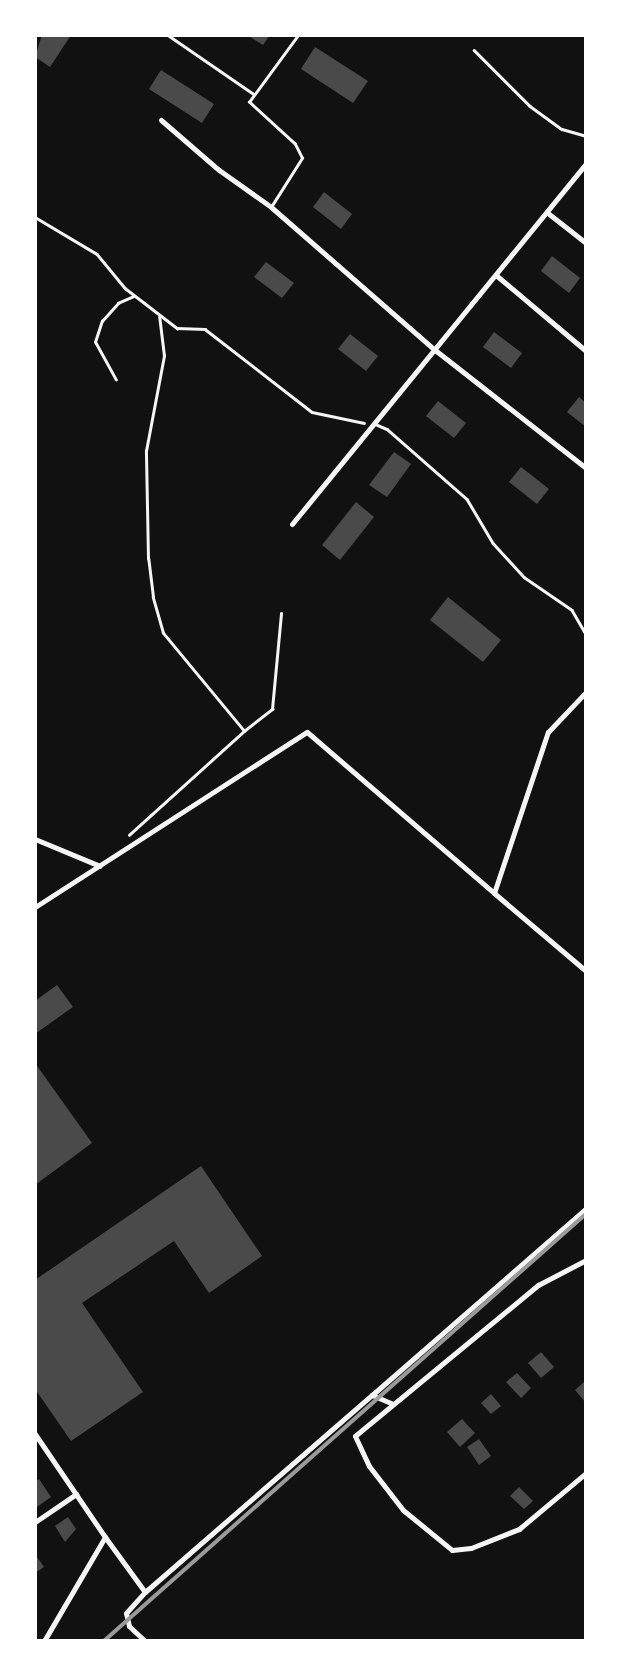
<!DOCTYPE html>
<html>
<head>
<meta charset="utf-8">
<style>
  body { margin:0 }
  #map { position:relative; width:621px; height:1676px; overflow:hidden; background:#111; font-family:"Source Serif 4",serif }
  div>[style] { position:absolute }
  .building>* { inset:0; background:#4a4a4a }
  .path>* { height:2.5px; margin:-1.25px; padding:0 1.25px; transform-origin:1.25px; border-radius:1.25px; background:#f5f5f5 }
  .service>* { height:2.5px; margin:-1.25px; padding:0 1.25px; transform-origin:1.25px; border-radius:1.25px; background:#f5f5f5 }
  .minor>* { height:5px; margin:-2.5px; padding:0 2.5px; transform-origin:2.5px; border-radius:2.5px; background:#f5f5f5 }
  .rail>* { height:3.5px; margin:-1.75px; padding:0 1.75px; transform-origin:1.75px; border-radius:1.75px; background:#9a9a9a }
  span { translate:-50% -50%; white-space:nowrap; text-align:center; line-height:1.15; -webkit-text-stroke:7px #fff; paint-order:stroke }
  .frame { position:absolute; inset:0; border:37px solid #fff; pointer-events:none }
</style>
</head>
<body>
<div id="map">
  <div class="building">
    <div style="clip-path:polygon(42px 35px,71px 35px,50px 67px,35px 57px)"></div>
    <div style="clip-path:polygon(247px 35px,270px 35px,263px 45px)"></div>
    <div style="clip-path:polygon(315px 47px,368px 81px,353px 103px,301px 69px)"></div>
    <div style="clip-path:polygon(161px 70px,214px 104px,202px 123px,149px 89px)"></div>
    <div style="clip-path:polygon(324px 192px,352px 214px,341px 229px,313px 207px)"></div>
    <div style="clip-path:polygon(552px 256px,580px 278px,569px 293px,541px 271px)"></div>
    <div style="clip-path:polygon(266px 262px,294px 283px,282px 298px,254px 277px)"></div>
    <div style="clip-path:polygon(494px 332px,522px 353px,511px 368px,483px 347px)"></div>
    <div style="clip-path:polygon(350px 334px,378px 356px,366px 371px,338px 349px)"></div>
    <div style="clip-path:polygon(579px 397px,586px 403px,586px 427px,567px 412px)"></div>
    <div style="clip-path:polygon(438px 401px,466px 423px,454px 438px,426px 416px)"></div>
    <div style="clip-path:polygon(394px 452px,411px 464px,387px 497px,369px 485px)"></div>
    <div style="clip-path:polygon(521px 467px,549px 489px,537px 504px,509px 482px)"></div>
    <div style="clip-path:polygon(356px 502px,374px 517px,340px 560px,322px 545px)"></div>
    <div style="clip-path:polygon(448px 597px,501px 640px,483px 662px,430px 620px)"></div>
    <div style="clip-path:polygon(57px 985px,73px 1007px,35px 1034px,35px 1001px)"></div>
    <div style="clip-path:polygon(35px 1063px,92px 1143px,35px 1185px)"></div>
    <div style="clip-path:polygon(201px 1166px,262px 1256px,209px 1293px,174px 1241px,82px 1303px,143px 1392px,71px 1441px,35px 1389px,35px 1280px)"></div>
    <div style="clip-path:polygon(541px 1352px,554px 1367px,541px 1378px,528px 1363px)"></div>
    <div style="clip-path:polygon(517px 1373px,531px 1388px,521px 1398px,506px 1382px)"></div>
    <div style="clip-path:polygon(584px 1382px,586px 1384px,586px 1403px,575px 1390px)"></div>
    <div style="clip-path:polygon(491px 1394px,501px 1406px,491px 1414px,481px 1403px)"></div>
    <div style="clip-path:polygon(462px 1419px,475px 1433px,460px 1447px,447px 1432px)"></div>
    <div style="clip-path:polygon(479px 1439px,491px 1456px,479px 1465px,467px 1447px)"></div>
    <div style="clip-path:polygon(39px 1479px,51px 1497px,37px 1507px,35px 1482px)"></div>
    <div style="clip-path:polygon(519px 1487px,533px 1501px,524px 1509px,510px 1496px)"></div>
    <div style="clip-path:polygon(68px 1517px,76px 1529px,65px 1542px,55px 1526px)"></div>
    <div style="clip-path:polygon(35px 1554px,44px 1567px,35px 1573px)"></div>
  </div>
  <div class="path">
    <div style="left:474px;top:50px;width:79px;rotate:45deg"></div>
    <div style="left:530px;top:106px;width:39px;rotate:36deg"></div>
    <div style="left:562px;top:129px;width:25px;rotate:16deg"></div>
    <div style="left:35px;top:217px;width:72px;rotate:30.8deg"></div>
    <div style="left:97px;top:254px;width:44px;rotate:50.5deg"></div>
    <div style="left:125px;top:288px;width:66px;rotate:37.6deg"></div>
    <div style="left:177px;top:328px;width:28px;rotate:2deg"></div>
    <div style="left:205px;top:329px;width:135px;rotate:37.8deg"></div>
    <div style="left:312px;top:412px;width:53px;rotate:11.9deg"></div>
    <div style="left:116px;top:380px;width:43px;rotate:-118.9deg"></div>
    <div style="left:95px;top:342px;width:22px;rotate:-72deg"></div>
    <div style="left:102px;top:321px;width:24px;rotate:-48deg"></div>
    <div style="left:118px;top:303px;width:17px;rotate:-24deg"></div>
    <div style="left:244px;top:731px;width:36px;rotate:-38deg"></div>
    <div style="left:272px;top:709px;width:96px;rotate:-84.6deg"></div>
    <div style="left:129px;top:835px;width:155px;rotate:-42.1deg"></div>
    <div style="left:244px;top:731px;width:127px;rotate:-129.6deg"></div>
    <div style="left:163px;top:633px;width:37px;rotate:-106deg"></div>
    <div style="left:153px;top:597px;width:38px;rotate:-97deg"></div>
    <div style="left:148px;top:559px;width:108px;rotate:-91.1deg"></div>
    <div style="left:146px;top:451px;width:97px;rotate:-79.3deg"></div>
    <div style="left:164px;top:356px;width:39px;rotate:-97deg"></div>
  </div>
  <div class="service">
    <div style="left:168px;top:35px;width:104px;rotate:34.5deg"></div>
    <div style="left:271px;top:207px;width:58px;rotate:-57.7deg"></div>
    <div style="left:302px;top:158px;width:16px;rotate:-117deg"></div>
    <div style="left:295px;top:144px;width:62px;rotate:-137.6deg"></div>
    <div style="left:249px;top:102px;width:83px;rotate:-53.8deg"></div>
    <div style="left:375px;top:424px;width:13px;rotate:23deg"></div>
    <div style="left:387px;top:429px;width:106px;rotate:41.2deg"></div>
    <div style="left:467px;top:499px;width:51px;rotate:59.4deg"></div>
    <div style="left:493px;top:543px;width:46px;rotate:47.6deg"></div>
    <div style="left:524px;top:577px;width:58px;rotate:34.5deg"></div>
    <div style="left:572px;top:610px;width:28px;rotate:60deg"></div>
  </div>
  <div class="minor">
    <div style="left:161px;top:120px;width:77px;rotate:40.8deg"></div>
    <div style="left:219px;top:170px;width:64px;rotate:35.4deg"></div>
    <div style="left:271px;top:207px;width:218px;rotate:41.1deg"></div>
    <div style="left:435px;top:350px;width:192px;rotate:38deg"></div>
    <div style="left:549px;top:214px;width:47px;rotate:38.1deg"></div>
    <div style="left:497px;top:276px;width:116px;rotate:40.1deg"></div>
    <div style="left:292px;top:524px;width:465px;rotate:-50.8deg"></div>
    <div style="left:35px;top:839px;width:70px;rotate:22.6deg"></div>
    <div style="left:494px;top:893px;width:121px;rotate:40.3deg"></div>
    <div style="left:35px;top:907px;width:323px;rotate:-32.8deg"></div>
    <div style="left:307px;top:732px;width:247px;rotate:40.7deg"></div>
    <div style="left:494px;top:893px;width:170px;rotate:-71.5deg"></div>
    <div style="left:548px;top:732px;width:55px;rotate:-46.5deg"></div>
    <div style="left:586px;top:1260px;width:54px;rotate:152.5deg"></div>
    <div style="left:538px;top:1285px;width:237px;rotate:140.5deg"></div>
    <div style="left:355px;top:1436px;width:33px;rotate:65deg"></div>
    <div style="left:369px;top:1466px;width:56px;rotate:52.3deg"></div>
    <div style="left:403px;top:1510px;width:63px;rotate:39.2deg"></div>
    <div style="left:452px;top:1550px;width:19px;rotate:-6deg"></div>
    <div style="left:471px;top:1548px;width:52px;rotate:-21.6deg"></div>
    <div style="left:519px;top:1529px;width:87px;rotate:-39.9deg"></div>
    <div style="left:372px;top:1395px;width:284px;rotate:-41.1deg"></div>
    <div style="left:35px;top:1434px;width:125px;rotate:55.8deg"></div>
    <div style="left:105px;top:1537px;width:121px;rotate:120.4deg"></div>
    <div style="left:35px;top:1522px;width:50px;rotate:-34.3deg"></div>
    <div style="left:105px;top:1537px;width:68px;rotate:54deg"></div>
    <div style="left:145px;top:1592px;width:301px;rotate:-41deg"></div>
    <div style="left:372px;top:1395px;width:21px;rotate:23deg"></div>
    <div style="left:145px;top:1641px;width:22px;rotate:-137deg"></div>
    <div style="left:129px;top:1626px;width:13px;rotate:-103deg"></div>
    <div style="left:126px;top:1613px;width:28px;rotate:-48deg"></div>
  </div>
  <div class="rail">
    <div style="left:104px;top:1641px;width:644px;rotate:-41.54deg"></div>
  </div>
  <div class="frame"></div>
</div>
</body>
</html>
